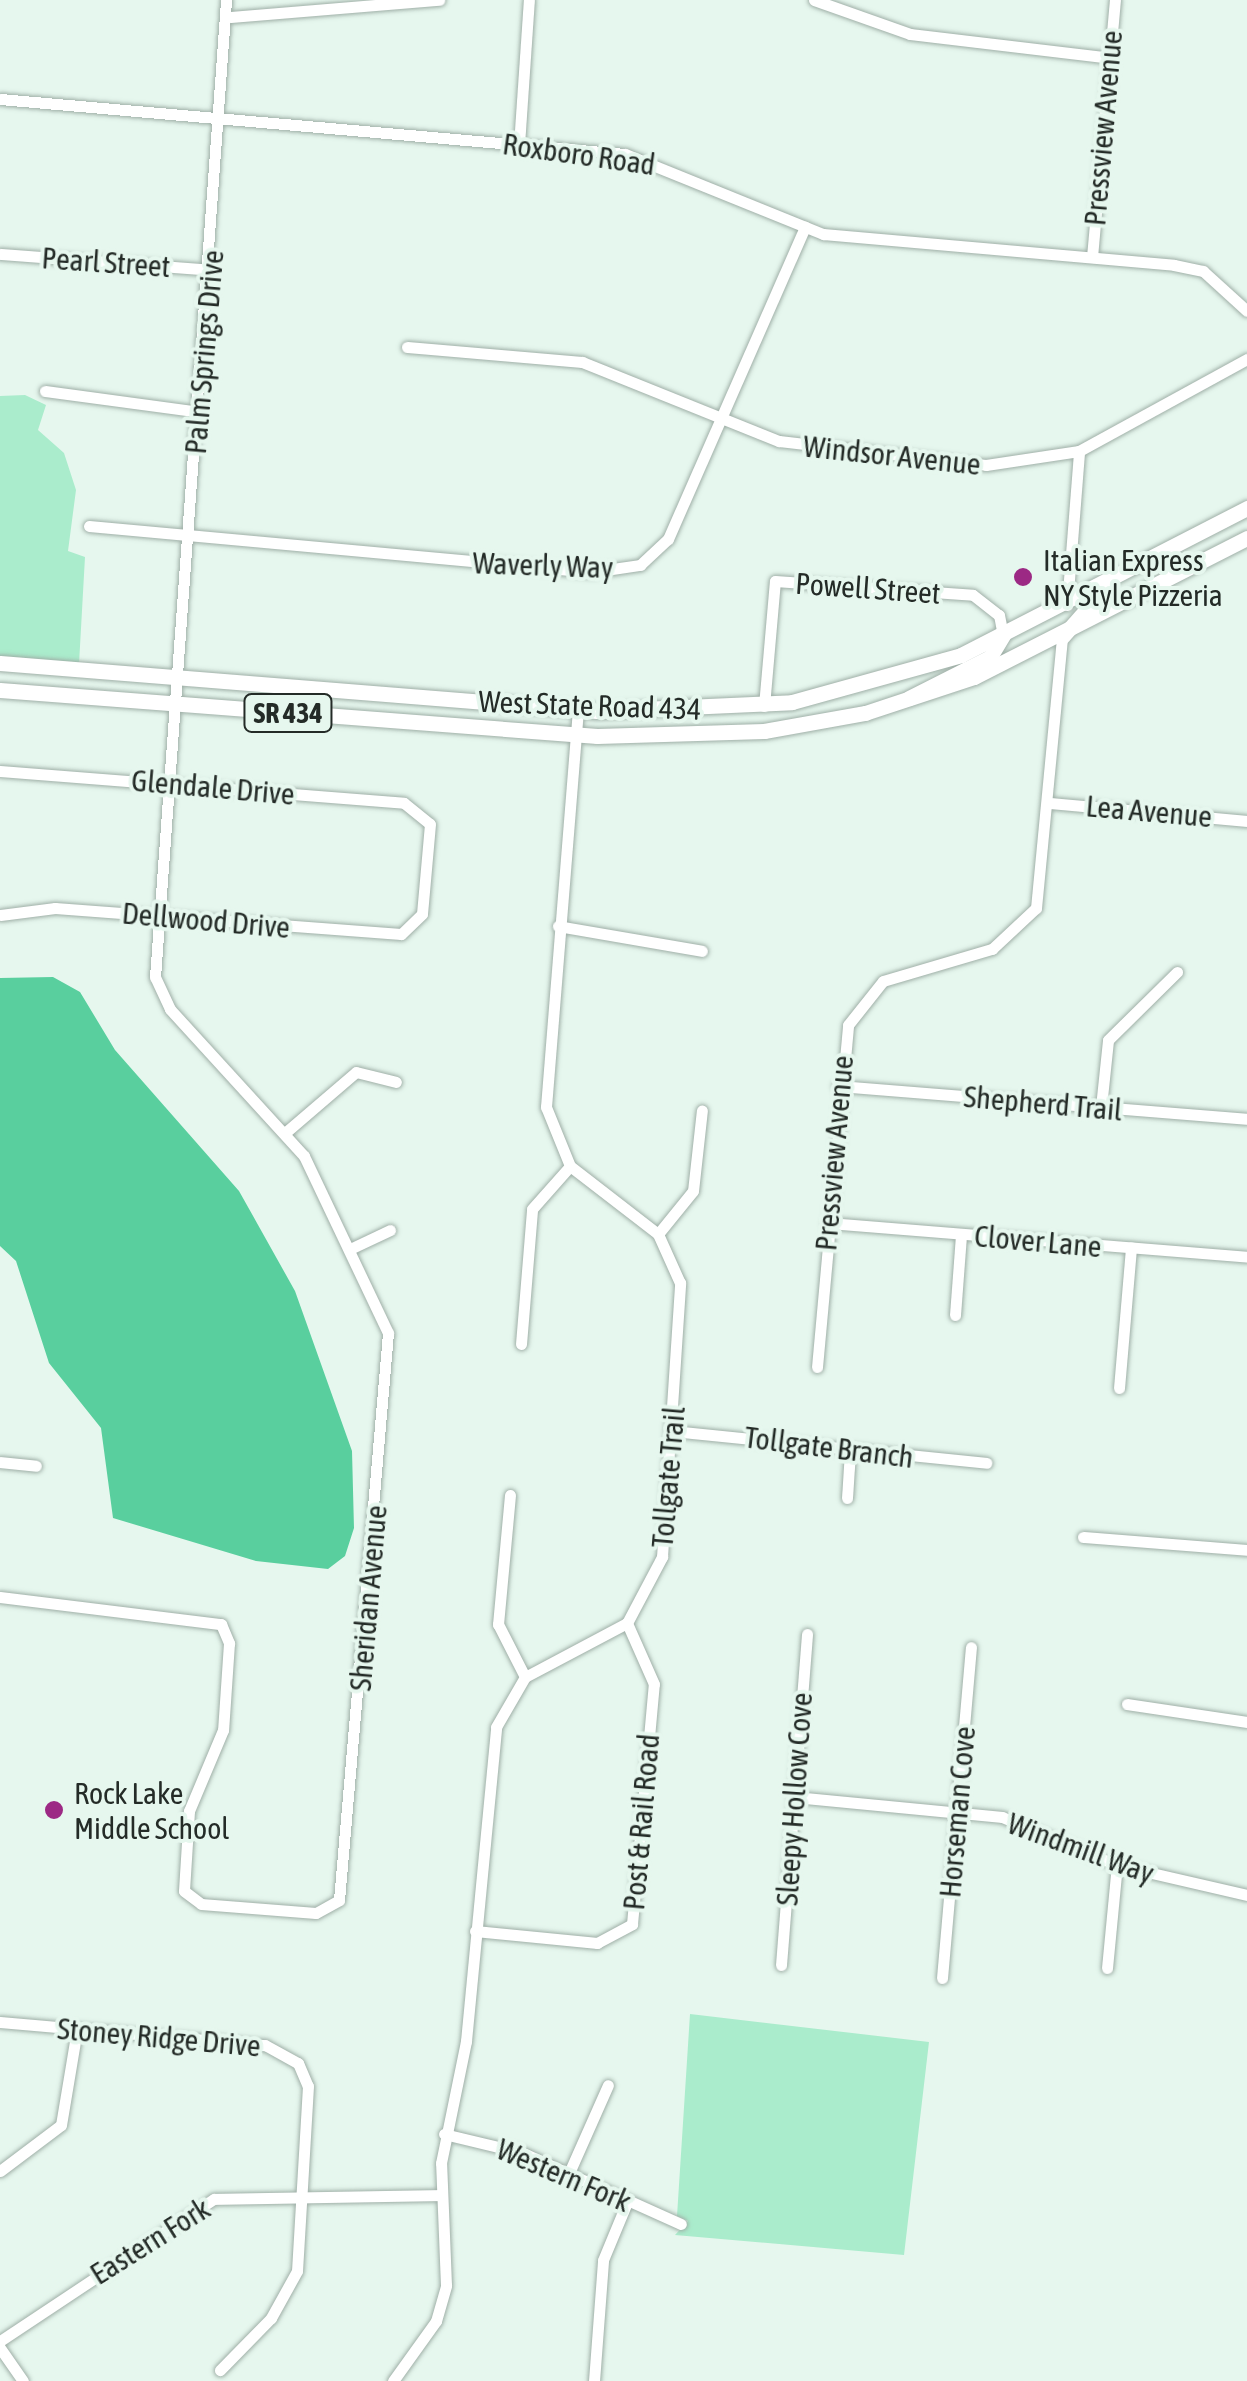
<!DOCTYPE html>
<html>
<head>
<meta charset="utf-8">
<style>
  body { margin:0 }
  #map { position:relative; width:1247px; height:2381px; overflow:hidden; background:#e6f7ee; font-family:"Asap Condensed",sans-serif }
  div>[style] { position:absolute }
  .green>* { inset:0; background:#aaeccc }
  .water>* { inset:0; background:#59cf9e }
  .roads { filter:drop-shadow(0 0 2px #9fafa7) drop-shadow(0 0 2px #9fafa7) }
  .minor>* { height:11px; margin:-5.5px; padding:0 5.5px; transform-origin:5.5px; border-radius:5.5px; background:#fff }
  .major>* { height:15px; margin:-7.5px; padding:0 7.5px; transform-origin:7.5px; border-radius:7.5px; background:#fff }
  .dots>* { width:28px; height:28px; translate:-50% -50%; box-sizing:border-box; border:5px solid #e6f7ee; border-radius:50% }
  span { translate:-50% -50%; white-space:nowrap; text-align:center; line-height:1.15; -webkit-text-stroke:8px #e6f7ee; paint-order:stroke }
  .shield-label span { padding:2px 8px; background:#e6f7ee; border:2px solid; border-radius:8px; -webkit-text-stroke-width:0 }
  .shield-label { font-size:28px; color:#242b27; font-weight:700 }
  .street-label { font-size:30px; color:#242b27 }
  .poi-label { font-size:30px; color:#242b27 }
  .left { translate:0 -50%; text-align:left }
</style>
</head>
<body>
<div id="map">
  <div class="green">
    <div style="clip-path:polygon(25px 395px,46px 405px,38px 430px,64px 453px,76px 490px,68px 551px,85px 557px,79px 664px,0 658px,0 396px)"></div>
    <div style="clip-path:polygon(690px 2014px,929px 2042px,904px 2255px,675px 2235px,688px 2221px,677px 2216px)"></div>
  </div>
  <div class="water">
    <div style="clip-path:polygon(53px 977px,80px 992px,115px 1050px,239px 1191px,295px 1291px,352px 1451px,354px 1528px,345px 1556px,328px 1569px,256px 1561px,113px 1518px,101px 1428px,49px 1363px,16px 1261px,0 1246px,0 978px)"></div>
  </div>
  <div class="roads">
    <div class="minor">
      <div style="left:814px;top:0;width:102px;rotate:19.5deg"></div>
      <div style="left:910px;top:34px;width:201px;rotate:6.8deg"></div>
      <div style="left:230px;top:17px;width:210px;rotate:-4.7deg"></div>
      <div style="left:0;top:99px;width:627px;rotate:5.03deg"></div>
      <div style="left:625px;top:154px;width:214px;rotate:22deg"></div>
      <div style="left:823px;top:234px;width:352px;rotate:5deg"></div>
      <div style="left:1174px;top:265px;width:30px;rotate:12deg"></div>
      <div style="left:1203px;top:271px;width:59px;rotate:42.3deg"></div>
      <div style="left:519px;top:145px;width:145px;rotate:-86.1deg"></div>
      <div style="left:0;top:254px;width:212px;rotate:4.3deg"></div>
      <div style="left:1092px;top:257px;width:258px;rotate:-84.9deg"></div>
      <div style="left:407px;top:347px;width:176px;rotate:4.9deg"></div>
      <div style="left:582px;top:362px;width:212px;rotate:21.9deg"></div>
      <div style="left:779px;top:441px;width:208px;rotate:6.6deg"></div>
      <div style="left:986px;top:465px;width:94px;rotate:-8.6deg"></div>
      <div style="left:1079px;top:451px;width:192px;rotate:-28.7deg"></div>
      <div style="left:45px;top:391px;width:156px;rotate:7.7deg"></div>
      <div style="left:89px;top:526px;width:505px;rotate:5.23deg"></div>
      <div style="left:592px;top:572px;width:49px;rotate:-8.3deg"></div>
      <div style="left:640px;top:565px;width:38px;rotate:-43deg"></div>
      <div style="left:668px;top:539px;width:341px;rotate:-66.3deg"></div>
      <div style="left:1067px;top:605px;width:154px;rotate:-85.5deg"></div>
      <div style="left:764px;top:706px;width:125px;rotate:-85deg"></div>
      <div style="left:775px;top:581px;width:198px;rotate:4deg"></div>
      <div style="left:973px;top:595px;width:33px;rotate:38deg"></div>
      <div style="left:999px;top:615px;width:20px;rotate:79deg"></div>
      <div style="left:0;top:771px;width:405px;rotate:4.5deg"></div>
      <div style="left:404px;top:803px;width:33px;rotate:39deg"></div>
      <div style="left:430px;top:824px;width:90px;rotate:95.1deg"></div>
      <div style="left:422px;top:914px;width:29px;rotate:136deg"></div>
      <div style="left:401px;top:934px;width:347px;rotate:-175.7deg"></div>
      <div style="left:55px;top:908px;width:55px;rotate:172.7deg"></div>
      <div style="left:1050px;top:803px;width:198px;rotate:5.2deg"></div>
      <div style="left:558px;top:926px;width:146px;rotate:9.8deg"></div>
      <div style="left:838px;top:1086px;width:410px;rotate:4.6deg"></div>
      <div style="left:1101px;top:1107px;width:67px;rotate:-84deg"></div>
      <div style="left:1108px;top:1040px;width:97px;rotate:-44.6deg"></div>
      <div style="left:286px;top:1132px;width:92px;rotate:-40.6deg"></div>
      <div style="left:356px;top:1072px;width:41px;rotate:14deg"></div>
      <div style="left:828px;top:1223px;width:420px;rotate:4.6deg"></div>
      <div style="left:658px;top:1234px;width:55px;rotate:-50.9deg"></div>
      <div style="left:693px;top:1191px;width:81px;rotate:-83.7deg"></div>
      <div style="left:352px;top:1248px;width:42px;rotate:-25.3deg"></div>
      <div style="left:955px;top:1315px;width:80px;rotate:-85.7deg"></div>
      <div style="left:521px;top:1344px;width:135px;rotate:-85.3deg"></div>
      <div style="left:532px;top:1209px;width:57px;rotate:-48.5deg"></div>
      <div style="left:817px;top:1367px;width:343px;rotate:-84.8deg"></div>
      <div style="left:848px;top:1025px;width:56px;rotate:-51.5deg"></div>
      <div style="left:883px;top:981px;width:114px;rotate:-16.4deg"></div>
      <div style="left:992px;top:949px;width:60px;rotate:-43deg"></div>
      <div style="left:1036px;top:908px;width:272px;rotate:-84.5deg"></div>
      <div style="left:1119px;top:1388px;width:141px;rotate:-85.1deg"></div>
      <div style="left:673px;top:1431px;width:315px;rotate:5.8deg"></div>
      <div style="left:0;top:1462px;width:36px;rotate:6deg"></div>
      <div style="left:510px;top:1495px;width:130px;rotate:95.3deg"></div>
      <div style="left:498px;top:1624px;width:59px;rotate:63deg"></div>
      <div style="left:847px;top:1498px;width:46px;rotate:-86.3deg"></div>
      <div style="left:1083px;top:1537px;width:165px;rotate:4.5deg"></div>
      <div style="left:0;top:1597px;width:223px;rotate:7deg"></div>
      <div style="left:221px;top:1624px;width:21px;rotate:67deg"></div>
      <div style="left:229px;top:1643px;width:87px;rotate:93.9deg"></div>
      <div style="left:223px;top:1730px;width:88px;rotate:112.8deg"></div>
      <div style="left:189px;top:1811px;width:80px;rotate:93.6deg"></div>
      <div style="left:184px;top:1891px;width:21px;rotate:37deg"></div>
      <div style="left:201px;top:1904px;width:115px;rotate:4.5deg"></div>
      <div style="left:316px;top:1913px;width:26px;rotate:-29deg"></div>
      <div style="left:339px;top:1900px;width:569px;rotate:-85.06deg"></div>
      <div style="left:388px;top:1333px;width:196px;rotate:-115.4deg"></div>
      <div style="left:304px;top:1156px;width:199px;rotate:-132.4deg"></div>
      <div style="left:170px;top:1009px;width:35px;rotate:-115deg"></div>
      <div style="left:155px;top:977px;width:980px;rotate:-85.84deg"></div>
      <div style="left:1127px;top:1704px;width:121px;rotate:8.5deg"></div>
      <div style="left:795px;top:1797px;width:208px;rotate:5.5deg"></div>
      <div style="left:1002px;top:1817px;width:125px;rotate:22.7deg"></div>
      <div style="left:1117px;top:1865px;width:133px;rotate:13deg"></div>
      <div style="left:475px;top:1931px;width:123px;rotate:5.6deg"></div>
      <div style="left:597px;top:1943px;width:40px;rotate:-28deg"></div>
      <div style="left:632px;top:1924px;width:241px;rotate:-84.8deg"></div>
      <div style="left:654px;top:1684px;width:67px;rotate:-113.9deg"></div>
      <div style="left:781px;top:1965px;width:332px;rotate:-85.5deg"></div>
      <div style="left:1107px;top:1968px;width:103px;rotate:-84.5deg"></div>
      <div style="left:942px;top:1978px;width:332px;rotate:-85deg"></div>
      <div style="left:0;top:2022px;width:266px;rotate:5deg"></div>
      <div style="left:265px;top:2045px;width:38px;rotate:29deg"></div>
      <div style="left:298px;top:2063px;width:25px;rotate:67deg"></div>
      <div style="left:308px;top:2086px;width:185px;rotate:93.4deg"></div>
      <div style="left:297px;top:2271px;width:54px;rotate:119deg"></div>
      <div style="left:271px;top:2318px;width:73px;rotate:134.4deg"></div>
      <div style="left:444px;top:2134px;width:81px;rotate:13.5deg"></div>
      <div style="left:523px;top:2153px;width:173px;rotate:24.2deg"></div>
      <div style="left:0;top:2171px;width:76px;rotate:-37deg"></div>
      <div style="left:61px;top:2125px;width:97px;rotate:-80.5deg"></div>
      <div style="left:569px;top:2173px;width:96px;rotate:-66.1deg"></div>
      <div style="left:0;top:2341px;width:257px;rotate:-33.6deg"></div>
      <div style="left:214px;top:2199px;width:225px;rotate:-1deg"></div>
      <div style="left:0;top:2348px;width:40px;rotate:55.1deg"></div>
      <div style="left:393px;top:2381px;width:74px;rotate:-54.4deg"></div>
      <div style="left:436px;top:2321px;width:37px;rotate:-74deg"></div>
      <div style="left:446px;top:2285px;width:122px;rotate:-92.3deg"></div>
      <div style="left:441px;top:2163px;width:125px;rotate:-78.4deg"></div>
      <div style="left:466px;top:2041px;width:315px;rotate:-84.5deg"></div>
      <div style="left:496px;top:1727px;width:58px;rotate:-59.9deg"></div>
      <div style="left:525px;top:1677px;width:115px;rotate:-27.9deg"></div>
      <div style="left:627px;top:1623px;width:75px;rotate:-62.1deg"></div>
      <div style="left:662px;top:1557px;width:275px;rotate:-86.2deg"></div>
      <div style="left:680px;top:1283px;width:54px;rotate:-114.2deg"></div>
      <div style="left:658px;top:1234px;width:111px;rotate:-142.3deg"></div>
      <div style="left:570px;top:1166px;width:64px;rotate:-112.1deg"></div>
      <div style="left:546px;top:1107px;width:398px;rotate:-85.4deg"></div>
      <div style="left:594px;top:2381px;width:121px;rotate:-85.7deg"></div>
      <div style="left:603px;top:2260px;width:63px;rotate:-67.5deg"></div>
    </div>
    <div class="major">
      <div style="left:1062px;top:637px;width:48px;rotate:-48.4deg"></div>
      <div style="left:0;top:663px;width:599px;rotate:4.6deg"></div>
      <div style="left:597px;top:711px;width:195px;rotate:-2.6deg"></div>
      <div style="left:792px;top:702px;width:175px;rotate:-15.5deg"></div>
      <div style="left:961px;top:655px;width:322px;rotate:-27.2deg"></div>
      <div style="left:0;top:690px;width:599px;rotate:4.41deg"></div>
      <div style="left:597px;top:736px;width:167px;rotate:-1.7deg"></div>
      <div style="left:764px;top:731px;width:103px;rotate:-10.1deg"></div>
      <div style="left:865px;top:713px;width:115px;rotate:-18.3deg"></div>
      <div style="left:974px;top:677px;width:306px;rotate:-27deg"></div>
      <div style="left:909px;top:698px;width:91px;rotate:-26.8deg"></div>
      <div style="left:990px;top:657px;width:26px;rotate:-59deg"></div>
    </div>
  </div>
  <div class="dots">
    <div style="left:1023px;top:577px;background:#9c2984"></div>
    <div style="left:54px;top:1810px;background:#9c2984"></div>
  </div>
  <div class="shield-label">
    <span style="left:288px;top:713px">SR 434</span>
  </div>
  <div class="street-label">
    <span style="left:1103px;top:128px;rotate:-85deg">Pressview Avenue</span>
    <span style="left:579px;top:154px;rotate:8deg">Roxboro Road</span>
    <span style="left:106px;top:262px;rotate:4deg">Pearl Street</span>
    <span style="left:204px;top:352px;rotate:-85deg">Palm Springs Drive</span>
    <span style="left:892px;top:455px;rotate:6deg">Windsor Avenue</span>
    <span style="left:543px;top:565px;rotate:2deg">Waverly Way</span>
    <span style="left:868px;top:588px;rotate:4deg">Powell Street</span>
    <span style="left:590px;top:705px;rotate:2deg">West State Road 434</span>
    <span style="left:213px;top:787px;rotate:5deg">Glendale Drive</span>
    <span style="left:1149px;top:811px;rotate:5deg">Lea Avenue</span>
    <span style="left:206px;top:920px;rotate:5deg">Dellwood Drive</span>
    <span style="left:1043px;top:1103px;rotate:5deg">Shepherd Trail</span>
    <span style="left:834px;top:1153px;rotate:-85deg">Pressview Avenue</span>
    <span style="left:1038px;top:1241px;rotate:5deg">Clover Lane</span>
    <span style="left:829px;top:1447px;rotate:7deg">Tollgate Branch</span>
    <span style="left:668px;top:1477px;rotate:-85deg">Tollgate Trail</span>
    <span style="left:368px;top:1598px;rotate:-85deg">Sheridan Avenue</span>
    <span style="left:794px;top:1799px;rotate:-86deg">Sleepy Hollow Cove</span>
    <span style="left:957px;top:1812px;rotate:-85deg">Horseman Cove</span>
    <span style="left:641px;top:1822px;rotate:-85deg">Post &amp; Rail Road</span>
    <span style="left:1081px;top:1848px;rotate:20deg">Windmill Way</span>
    <span style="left:159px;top:2037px;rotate:5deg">Stoney Ridge Drive</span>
    <span style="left:564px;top:2175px;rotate:23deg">Western Fork</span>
    <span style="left:150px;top:2241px;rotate:-32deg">Eastern Fork</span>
  </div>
  <div class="poi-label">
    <span class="left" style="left:1043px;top:577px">Italian Express<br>NY Style Pizzeria</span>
    <span class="left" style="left:74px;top:1810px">Rock Lake<br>Middle School</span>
  </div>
</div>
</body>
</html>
